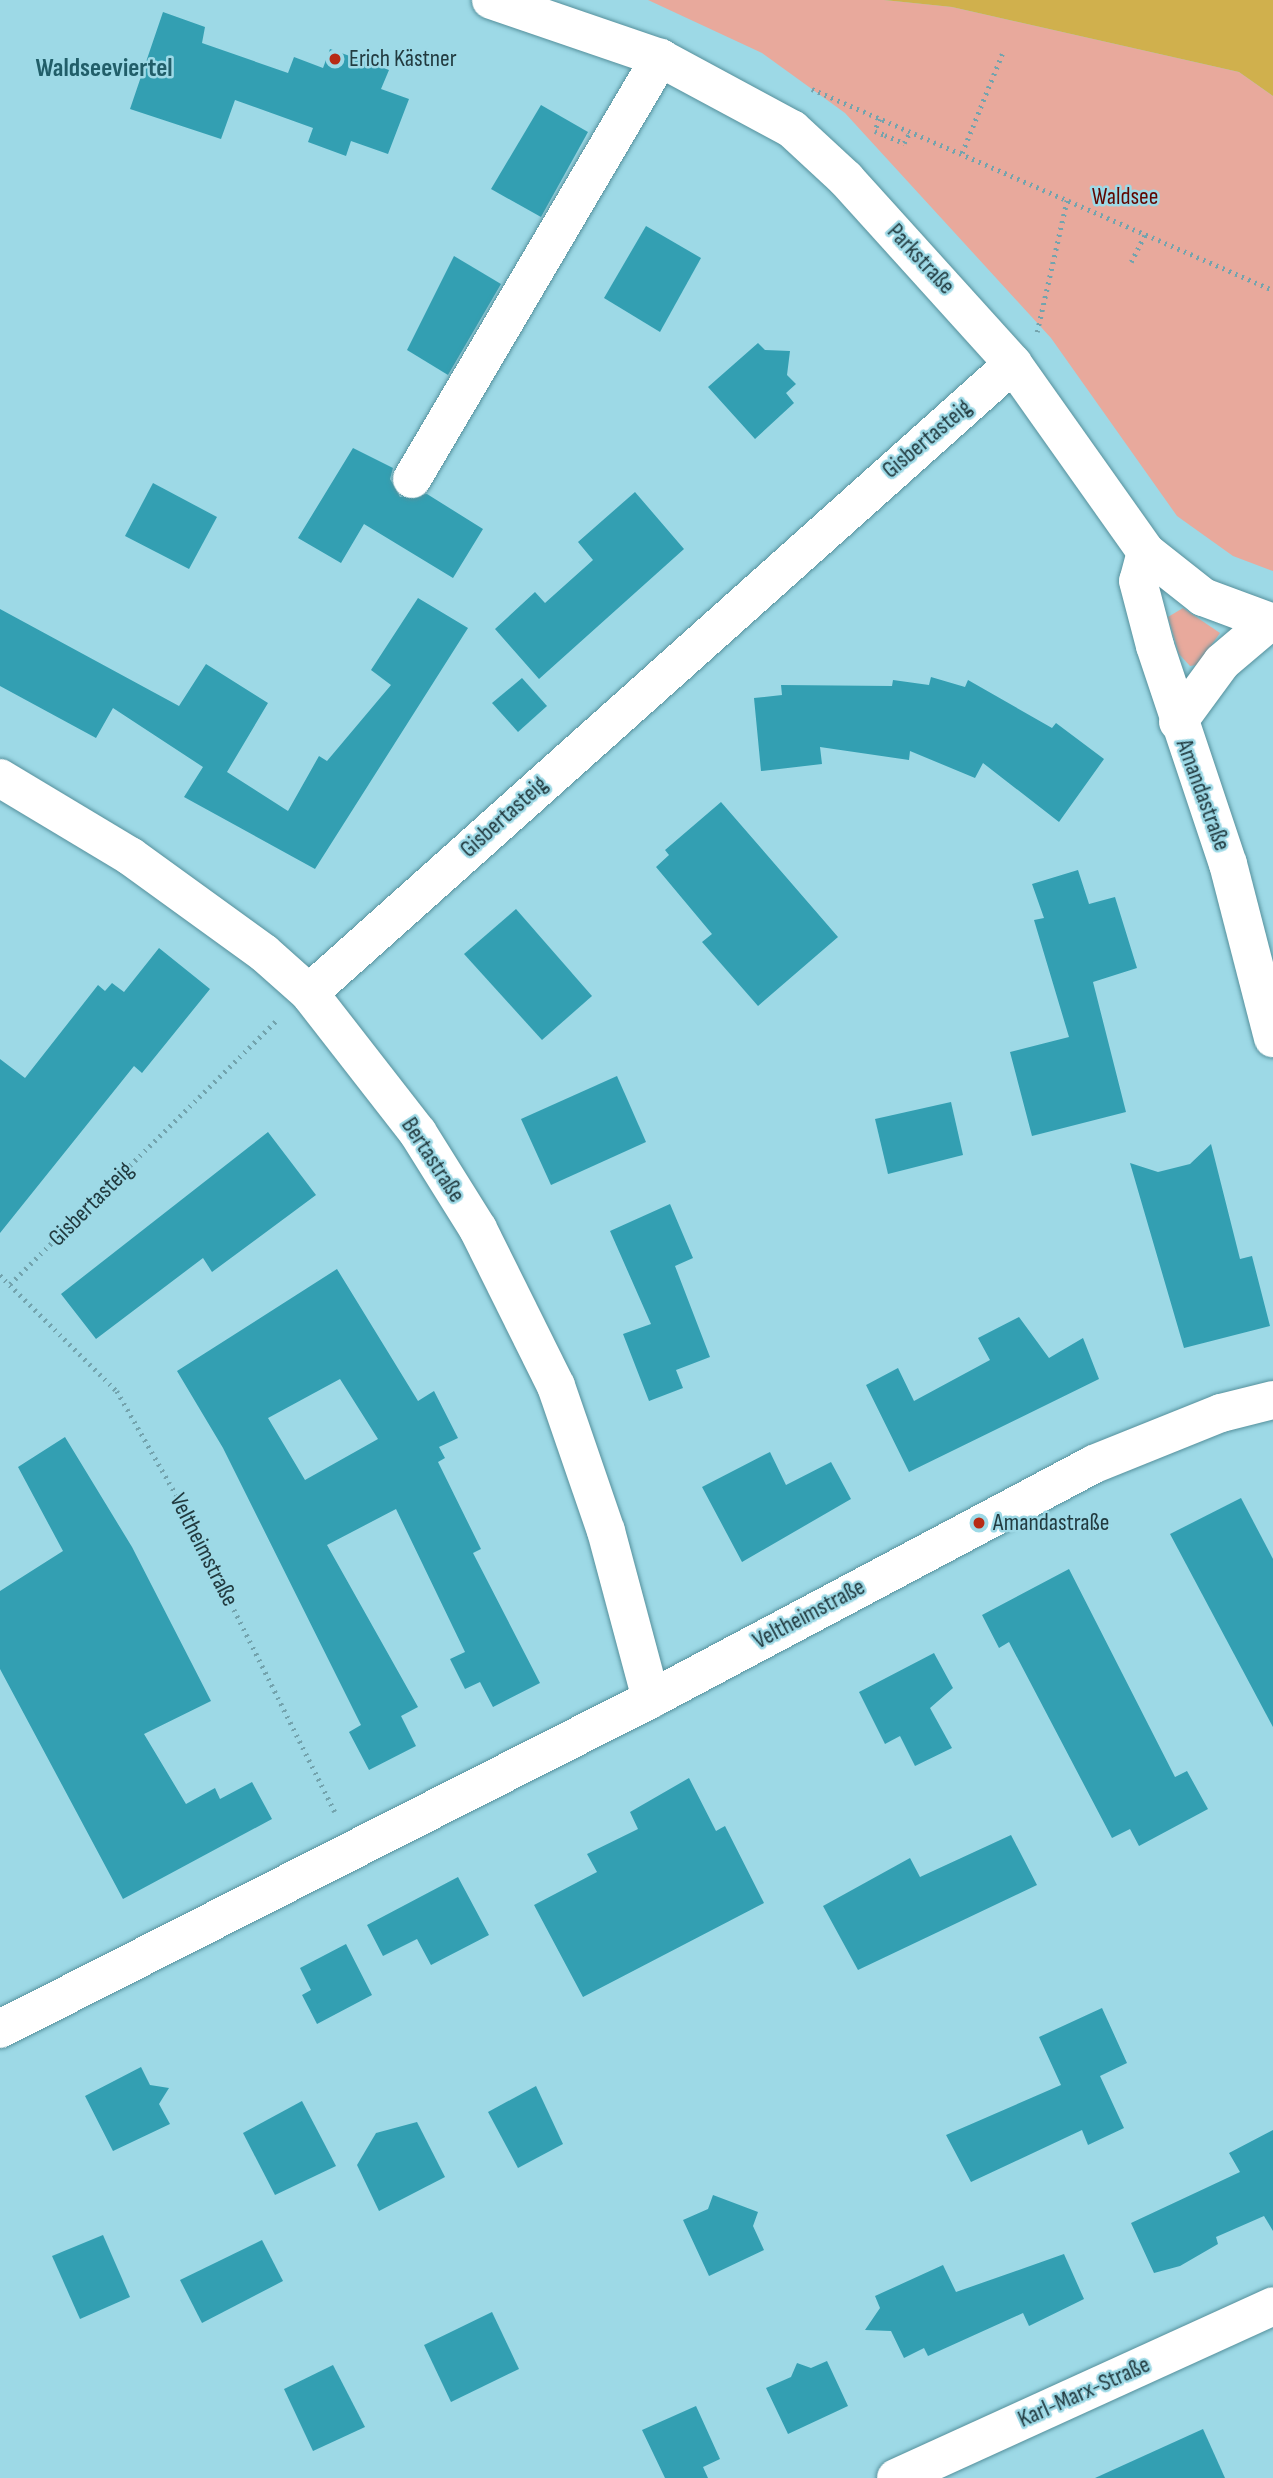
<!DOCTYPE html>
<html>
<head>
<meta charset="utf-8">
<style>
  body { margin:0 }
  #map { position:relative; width:1273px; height:2478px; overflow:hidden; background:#9dd9e6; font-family:"Sofia Sans Condensed",sans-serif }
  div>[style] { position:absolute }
  .green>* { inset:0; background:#e8a99c }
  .water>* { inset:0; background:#d0b04d }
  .building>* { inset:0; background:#339fb2 }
  .path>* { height:4.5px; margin-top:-2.25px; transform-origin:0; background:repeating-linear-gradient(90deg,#73a3ad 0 2px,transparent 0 7px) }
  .roads { filter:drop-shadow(0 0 2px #55909c) drop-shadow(0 0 2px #55909c) }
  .minor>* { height:38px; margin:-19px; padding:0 19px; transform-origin:19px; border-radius:19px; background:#fff }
  .dots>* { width:19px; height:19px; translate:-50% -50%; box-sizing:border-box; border:4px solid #9dd9e6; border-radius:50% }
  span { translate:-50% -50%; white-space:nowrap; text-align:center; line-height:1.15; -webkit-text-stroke:5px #9dd9e6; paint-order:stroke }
  .poi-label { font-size:24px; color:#223b40 }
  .left { translate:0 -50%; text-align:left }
  .park-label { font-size:24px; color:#610700 }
  .street-label { font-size:24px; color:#223b40 }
  .neighbourhood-label { font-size:26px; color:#215e69; font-weight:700 }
</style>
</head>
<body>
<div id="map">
  <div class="green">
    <div style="clip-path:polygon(648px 0,884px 0,952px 7px,1239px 72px,1273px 96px,1273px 571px,1233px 556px,1177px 516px,1051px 338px,845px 113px,762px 53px)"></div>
    <div style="clip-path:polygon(1183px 608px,1220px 633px,1197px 665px,1190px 666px,1179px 654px,1168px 617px)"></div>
  </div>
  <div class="water">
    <div style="clip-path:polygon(884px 0,1273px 0,1273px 96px,1239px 72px,952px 7px)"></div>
  </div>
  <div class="building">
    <div style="clip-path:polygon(163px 12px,205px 27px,202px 43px,288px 73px,294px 57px,323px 68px,330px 49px,389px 70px,381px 89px,409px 99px,388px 154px,351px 141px,346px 156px,308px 142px,313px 128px,235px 100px,221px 139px,130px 109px)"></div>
    <div style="clip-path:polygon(541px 105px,588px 132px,541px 217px,491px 189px)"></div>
    <div style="clip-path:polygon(646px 226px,701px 258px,660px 332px,604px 298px)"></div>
    <div style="clip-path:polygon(454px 256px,501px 284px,448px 375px,407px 350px)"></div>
    <div style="clip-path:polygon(758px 343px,765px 350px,790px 351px,787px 375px,796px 384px,786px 393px,794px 403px,755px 439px,708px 387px)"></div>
    <div style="clip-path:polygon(353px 448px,393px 468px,390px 479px,400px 497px,427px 494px,483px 529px,453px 578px,364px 524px,341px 563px,298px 538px)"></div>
    <div style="clip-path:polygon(153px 483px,217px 517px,189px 569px,125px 536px)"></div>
    <div style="clip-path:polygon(635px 492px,684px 549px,539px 679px,495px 629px,535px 592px,545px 603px,593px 560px,578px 542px)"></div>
    <div style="clip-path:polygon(418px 598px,468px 628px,315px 869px,184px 797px,203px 767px,113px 708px,96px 738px,0 686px,0 609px,179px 706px,206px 664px,268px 703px,227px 772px,288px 811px,319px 756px,327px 761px,391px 685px,371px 670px)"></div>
    <div style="clip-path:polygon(931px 677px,965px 687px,968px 680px,1052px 728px,1056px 723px,1104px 759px,1059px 822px,983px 763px,975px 778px,910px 751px,909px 760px,820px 747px,822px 764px,761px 771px,754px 698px,782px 695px,781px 685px,892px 686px,893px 680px,929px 685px)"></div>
    <div style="clip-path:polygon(522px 678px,547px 706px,518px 732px,492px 703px)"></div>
    <div style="clip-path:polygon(721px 802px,838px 937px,758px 1006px,702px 942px,712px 934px,656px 867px,669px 855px,665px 850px)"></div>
    <div style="clip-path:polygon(1078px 870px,1089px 904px,1115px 897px,1137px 968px,1093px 982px,1126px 1112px,1032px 1136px,1010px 1052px,1069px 1037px,1034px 920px,1044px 918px,1032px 884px)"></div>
    <div style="clip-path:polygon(516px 909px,592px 996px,542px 1040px,464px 954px)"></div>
    <div style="clip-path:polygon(159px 948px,210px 989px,142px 1073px,134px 1066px,0 1233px,0 1059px,25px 1078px,98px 985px,105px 991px,112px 983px,124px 992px)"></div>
    <div style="clip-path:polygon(617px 1076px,646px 1142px,551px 1185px,521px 1119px)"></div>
    <div style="clip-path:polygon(951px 1102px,963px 1155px,888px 1174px,875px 1119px)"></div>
    <div style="clip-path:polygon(268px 1132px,316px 1195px,212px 1272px,203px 1258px,96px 1339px,61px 1294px)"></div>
    <div style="clip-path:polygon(1211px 1144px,1240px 1259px,1252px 1256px,1270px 1326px,1184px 1348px,1130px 1163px,1158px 1172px,1190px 1164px)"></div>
    <div style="clip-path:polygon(670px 1204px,693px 1258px,675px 1266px,710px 1357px,676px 1370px,683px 1388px,649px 1401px,623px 1334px,651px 1324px,610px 1231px)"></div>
    <div style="clip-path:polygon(evenodd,337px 1269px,418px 1401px,434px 1391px,458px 1438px,439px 1447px,445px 1458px,438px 1462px,481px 1549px,473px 1553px,540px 1683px,493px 1707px,480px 1682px,465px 1689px,450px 1659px,465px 1652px,396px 1509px,327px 1545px,418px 1707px,401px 1716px,416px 1746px,369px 1770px,349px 1732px,361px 1725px,223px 1448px,177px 1371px,337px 1269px,340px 1379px,378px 1439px,305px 1480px,268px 1418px,340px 1379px)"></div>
    <div style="clip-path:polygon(1019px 1317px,1049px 1358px,1083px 1338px,1099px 1379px,909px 1472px,866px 1385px,898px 1368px,914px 1401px,990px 1360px,978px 1338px)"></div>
    <div style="clip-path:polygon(65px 1437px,132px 1547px,211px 1701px,144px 1734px,186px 1804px,215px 1788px,220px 1799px,252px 1782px,272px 1819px,123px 1899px,0 1669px,0 1591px,63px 1551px,18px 1467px)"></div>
    <div style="clip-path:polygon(770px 1452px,786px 1485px,831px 1462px,851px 1499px,742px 1562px,702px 1487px)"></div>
    <div style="clip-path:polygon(1241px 1498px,1273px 1559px,1273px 1727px,1170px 1534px)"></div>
    <div style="clip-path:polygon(1069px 1569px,1175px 1777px,1187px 1771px,1208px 1809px,1139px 1846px,1130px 1829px,1112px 1838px,1009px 1642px,999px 1648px,982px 1615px)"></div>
    <div style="clip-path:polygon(934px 1653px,953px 1688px,930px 1708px,952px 1748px,915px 1766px,900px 1736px,885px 1744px,859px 1692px)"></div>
    <div style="clip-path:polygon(689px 1778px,716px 1831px,725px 1826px,764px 1903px,583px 1997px,534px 1905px,597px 1872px,587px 1854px,638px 1829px,630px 1812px)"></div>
    <div style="clip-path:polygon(1011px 1835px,1037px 1885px,858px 1970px,823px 1906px,910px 1858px,920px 1877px)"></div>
    <div style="clip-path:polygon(458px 1877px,489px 1935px,431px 1965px,417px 1939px,383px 1956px,367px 1925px)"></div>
    <div style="clip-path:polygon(346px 1944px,372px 1995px,317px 2024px,302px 1995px,311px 1990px,300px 1968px)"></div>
    <div style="clip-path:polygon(1102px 2008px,1127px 2063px,1100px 2076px,1124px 2128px,1088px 2145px,1082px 2130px,971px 2182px,946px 2135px,1061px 2085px,1039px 2037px)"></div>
    <div style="clip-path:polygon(141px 2067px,150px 2085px,169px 2088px,159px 2104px,170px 2124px,113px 2151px,85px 2096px)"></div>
    <div style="clip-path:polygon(536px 2086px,563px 2144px,518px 2168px,488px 2112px)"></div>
    <div style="clip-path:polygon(302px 2101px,336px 2166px,275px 2195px,243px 2133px)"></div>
    <div style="clip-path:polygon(417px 2122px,445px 2177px,379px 2211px,357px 2165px,376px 2133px)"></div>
    <div style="clip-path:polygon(1273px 2130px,1273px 2231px,1264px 2216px,1216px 2237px,1218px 2244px,1180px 2266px,1154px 2273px,1131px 2223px,1240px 2172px,1229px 2153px)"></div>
    <div style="clip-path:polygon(713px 2195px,758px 2212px,753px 2226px,764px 2250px,709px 2276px,683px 2220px,708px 2209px)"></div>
    <div style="clip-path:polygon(103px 2235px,130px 2297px,80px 2319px,52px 2256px)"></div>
    <div style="clip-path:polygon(262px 2240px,283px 2281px,202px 2323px,180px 2280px)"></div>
    <div style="clip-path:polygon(1064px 2254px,1084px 2299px,1029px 2326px,1023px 2313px,928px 2356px,924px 2348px,904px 2358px,891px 2331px,865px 2330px,880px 2308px,875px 2296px,943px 2265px,956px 2292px)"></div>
    <div style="clip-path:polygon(492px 2312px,519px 2369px,451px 2402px,424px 2345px)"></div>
    <div style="clip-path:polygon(827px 2361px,848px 2406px,788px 2434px,766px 2388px,791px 2377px,797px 2363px,811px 2368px)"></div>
    <div style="clip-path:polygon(333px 2365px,365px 2427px,313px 2451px,284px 2389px)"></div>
    <div style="clip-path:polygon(696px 2406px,720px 2459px,703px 2467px,708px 2478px,665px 2478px,642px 2430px)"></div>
    <div style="clip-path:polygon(1203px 2429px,1225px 2478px,1095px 2478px)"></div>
  </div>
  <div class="path">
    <div style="left:812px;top:89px;width:503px;rotate:23.56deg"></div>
    <div style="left:880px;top:119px;width:13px;rotate:113deg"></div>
    <div style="left:875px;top:131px;width:11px;rotate:22deg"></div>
    <div style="left:885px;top:135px;width:21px;rotate:23deg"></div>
    <div style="left:904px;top:143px;width:13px;rotate:-61deg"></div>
    <div style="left:962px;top:153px;width:107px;rotate:-68deg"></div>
    <div style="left:1131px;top:262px;width:30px;rotate:-63deg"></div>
    <div style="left:1037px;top:332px;width:135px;rotate:-77.2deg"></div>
    <div style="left:0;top:1275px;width:165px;rotate:44.8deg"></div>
    <div style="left:117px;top:1391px;width:129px;rotate:60.3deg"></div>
    <div style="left:181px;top:1503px;width:345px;rotate:63.5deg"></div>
    <div style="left:10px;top:1284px;width:377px;rotate:-44.7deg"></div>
  </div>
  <div class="roads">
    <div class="minor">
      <div style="left:491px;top:0;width:179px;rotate:18.9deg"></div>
      <div style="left:660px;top:58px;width:150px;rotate:28.3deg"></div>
      <div style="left:792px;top:129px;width:74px;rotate:42.8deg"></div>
      <div style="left:846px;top:179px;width:249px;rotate:47.9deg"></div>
      <div style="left:1013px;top:364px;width:230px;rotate:54.7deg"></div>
      <div style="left:1146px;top:552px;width:73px;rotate:38.3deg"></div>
      <div style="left:1203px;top:597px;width:75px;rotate:20.4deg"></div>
      <div style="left:412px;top:479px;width:489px;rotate:-59.5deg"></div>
      <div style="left:1146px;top:552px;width:30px;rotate:105deg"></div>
      <div style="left:1138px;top:581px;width:67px;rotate:75.3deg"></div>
      <div style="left:1155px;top:646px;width:230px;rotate:71.5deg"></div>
      <div style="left:1228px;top:864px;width:180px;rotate:75.5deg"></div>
      <div style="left:1178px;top:722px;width:74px;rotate:-53.7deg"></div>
      <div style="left:1222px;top:662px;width:60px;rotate:-40.3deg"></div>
      <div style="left:0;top:778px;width:152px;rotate:31deg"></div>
      <div style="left:130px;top:856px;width:165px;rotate:35.9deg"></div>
      <div style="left:264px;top:953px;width:60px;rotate:41.6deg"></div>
      <div style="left:309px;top:993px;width:177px;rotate:52.1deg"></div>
      <div style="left:418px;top:1133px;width:113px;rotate:58deg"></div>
      <div style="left:478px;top:1229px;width:175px;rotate:63.6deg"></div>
      <div style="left:556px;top:1386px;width:153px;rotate:71deg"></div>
      <div style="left:606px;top:1531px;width:174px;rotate:75deg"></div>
      <div style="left:309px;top:993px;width:944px;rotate:-41.78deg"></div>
      <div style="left:0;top:2029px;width:730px;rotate:-26.88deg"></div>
      <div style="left:651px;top:1699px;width:501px;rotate:-27.94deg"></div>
      <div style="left:1094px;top:1464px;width:137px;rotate:-21.9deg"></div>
      <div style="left:1221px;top:1413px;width:54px;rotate:-14deg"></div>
      <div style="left:896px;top:2478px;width:414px;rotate:-24.5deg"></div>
    </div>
  </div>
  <div class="dots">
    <div style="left:335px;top:59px;background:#b72b15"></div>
    <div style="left:979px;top:1523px;background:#b72b15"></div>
  </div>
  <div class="poi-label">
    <span class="left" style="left:349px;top:59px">Erich Kästner</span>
    <span class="left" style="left:993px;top:1523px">Amandastraße</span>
  </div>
  <div class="park-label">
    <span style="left:1125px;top:197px">Waldsee</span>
  </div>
  <div class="street-label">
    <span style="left:921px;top:259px;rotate:47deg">Parkstraße</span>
    <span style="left:927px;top:439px;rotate:-40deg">Gisbertasteig</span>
    <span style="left:1203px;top:795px;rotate:70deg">Amandastraße</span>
    <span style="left:504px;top:817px;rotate:-42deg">Gisbertasteig</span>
    <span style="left:433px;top:1160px;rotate:57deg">Bertastraße</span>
    <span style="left:91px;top:1204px;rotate:-45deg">Gisbertasteig</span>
    <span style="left:204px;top:1550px;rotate:63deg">Veltheimstraße</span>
    <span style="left:809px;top:1614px;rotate:-28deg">Veltheimstraße</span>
    <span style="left:1084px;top:2392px;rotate:-24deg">Karl-Marx-Straße</span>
  </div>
  <div class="neighbourhood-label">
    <span style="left:104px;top:69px">Waldseeviertel</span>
  </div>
</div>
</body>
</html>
